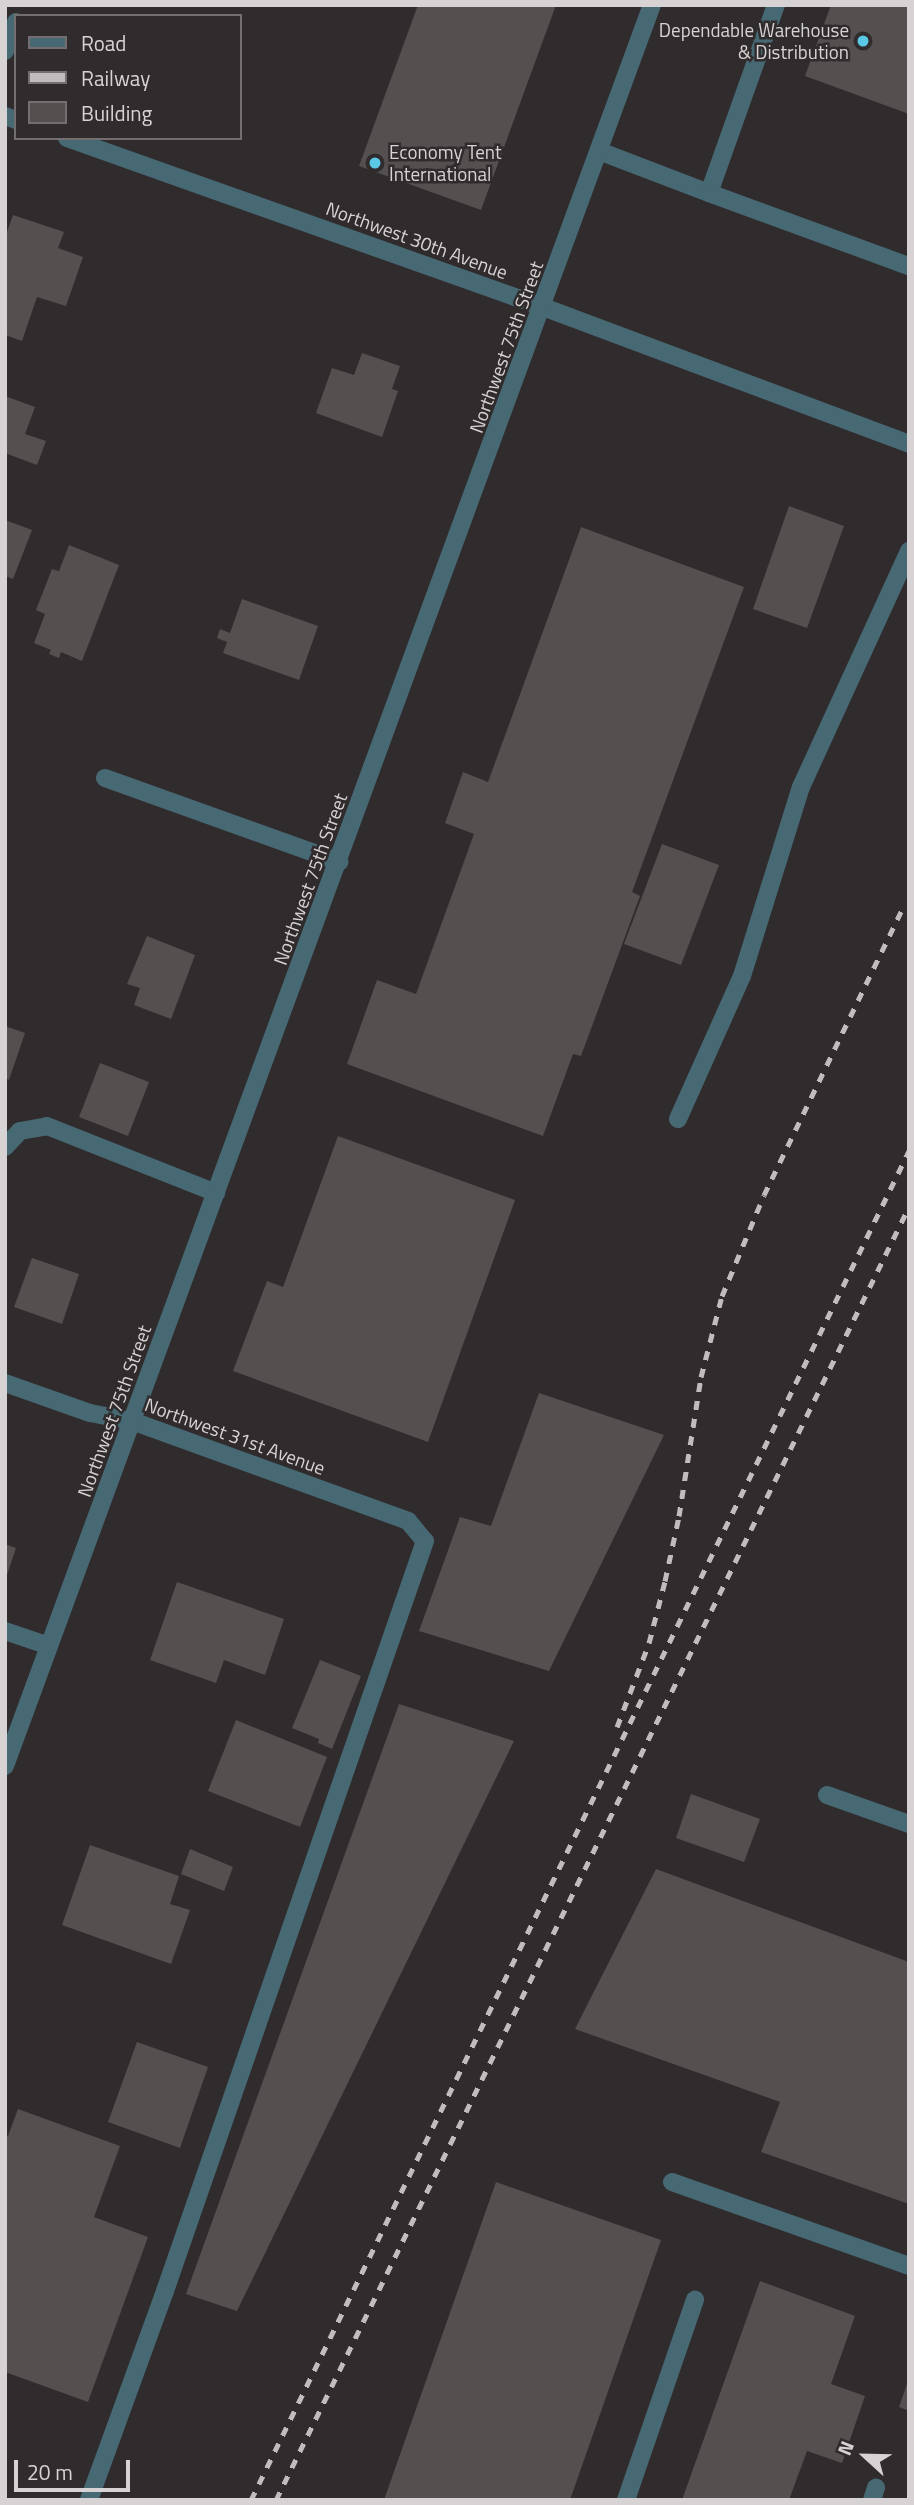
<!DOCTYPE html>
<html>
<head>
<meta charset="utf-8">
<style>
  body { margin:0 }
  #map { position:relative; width:914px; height:2505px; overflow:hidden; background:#302b2c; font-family:"Titillium Web",sans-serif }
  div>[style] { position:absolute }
  .building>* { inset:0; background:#555050 }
  .minor>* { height:18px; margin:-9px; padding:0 9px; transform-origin:9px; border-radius:9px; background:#476974 }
  .rail>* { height:5px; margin-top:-2.5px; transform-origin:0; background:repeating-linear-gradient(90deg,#c1bdbe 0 9px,transparent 0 18px) }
  .dots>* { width:19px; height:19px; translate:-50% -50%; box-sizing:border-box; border:4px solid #302b2c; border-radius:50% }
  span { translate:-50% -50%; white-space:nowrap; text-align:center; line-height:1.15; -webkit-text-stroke:5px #302b2c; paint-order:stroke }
  .poi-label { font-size:19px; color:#d7d3d4 }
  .right { translate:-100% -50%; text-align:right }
  .left { translate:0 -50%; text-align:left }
  .street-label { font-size:19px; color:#d7d3d4 }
  .frame { position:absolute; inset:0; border:7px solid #d7d3d4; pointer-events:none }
  .legend { position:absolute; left:14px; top:14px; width:228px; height:126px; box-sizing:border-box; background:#302b2c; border:2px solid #736e6f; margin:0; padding:9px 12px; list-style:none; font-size:21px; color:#d7d3d4 }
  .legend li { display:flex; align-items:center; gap:14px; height:35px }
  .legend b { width:35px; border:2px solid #736e6f }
  .north { position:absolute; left:830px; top:2421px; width:70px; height:70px; -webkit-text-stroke:5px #302b2c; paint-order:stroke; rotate:292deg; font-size:19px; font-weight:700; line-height:28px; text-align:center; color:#d7d3d4 }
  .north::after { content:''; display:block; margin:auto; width:24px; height:32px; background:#d7d3d4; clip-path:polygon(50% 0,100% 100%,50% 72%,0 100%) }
  .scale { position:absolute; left:14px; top:2460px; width:116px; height:32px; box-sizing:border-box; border:4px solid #d7d3d4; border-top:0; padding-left:9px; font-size:21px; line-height:24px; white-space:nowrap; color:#d7d3d4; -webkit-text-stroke:5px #302b2c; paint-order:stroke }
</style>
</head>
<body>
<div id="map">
  <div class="building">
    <div style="clip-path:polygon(418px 5px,556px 5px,481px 210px,359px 166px)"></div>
    <div style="clip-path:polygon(831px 5px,909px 5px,909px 114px,805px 76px)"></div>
    <div style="clip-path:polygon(13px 215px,64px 232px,58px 248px,83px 257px,66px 306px,37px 297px,22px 341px,5px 335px,5px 238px)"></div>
    <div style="clip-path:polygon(362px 353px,400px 366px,392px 389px,398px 391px,382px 437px,316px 413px,332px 368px,354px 375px)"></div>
    <div style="clip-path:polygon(5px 396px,35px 407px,25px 434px,46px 441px,37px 465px,5px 453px)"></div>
    <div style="clip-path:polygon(789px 506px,844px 526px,807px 628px,753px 609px)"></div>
    <div style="clip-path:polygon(5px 520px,32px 530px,13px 579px,5px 576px)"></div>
    <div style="clip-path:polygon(581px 527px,744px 587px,632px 892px,640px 896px,581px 1056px,573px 1054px,543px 1136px,347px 1064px,377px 980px,416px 994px,474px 834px,445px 823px,463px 772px,488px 782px)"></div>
    <div style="clip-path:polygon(69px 545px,119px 565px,82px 661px,61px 652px,59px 658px,49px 654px,51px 650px,34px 643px,45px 614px,36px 610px,52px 569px,59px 571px)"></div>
    <div style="clip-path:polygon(242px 599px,318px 626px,299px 680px,223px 653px,227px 642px,217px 638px,220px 629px,230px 633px)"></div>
    <div style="clip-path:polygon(662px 844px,719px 865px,681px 965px,624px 944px)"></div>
    <div style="clip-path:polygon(147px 936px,195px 955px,171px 1019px,134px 1005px,140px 988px,127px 984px)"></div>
    <div style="clip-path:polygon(5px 1026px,25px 1033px,9px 1080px,5px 1078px)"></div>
    <div style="clip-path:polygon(100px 1063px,149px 1082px,128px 1136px,79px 1117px)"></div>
    <div style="clip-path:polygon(338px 1136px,515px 1200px,428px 1442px,233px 1371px,267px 1281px,283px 1287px)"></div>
    <div style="clip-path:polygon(32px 1258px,79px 1274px,62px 1324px,14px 1307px)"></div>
    <div style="clip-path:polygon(539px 1393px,664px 1435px,549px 1671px,419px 1631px,460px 1517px,491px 1526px)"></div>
    <div style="clip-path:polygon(5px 1544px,16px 1548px,6px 1578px,5px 1578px)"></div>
    <div style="clip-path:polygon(177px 1582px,284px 1619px,265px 1675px,224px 1660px,216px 1683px,150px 1660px)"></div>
    <div style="clip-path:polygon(320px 1660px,361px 1676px,332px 1749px,318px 1743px,319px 1739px,292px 1728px)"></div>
    <div style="clip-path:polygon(399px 1704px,514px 1741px,237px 2311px,186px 2294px)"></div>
    <div style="clip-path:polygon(236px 1720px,327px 1757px,300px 1827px,208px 1791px)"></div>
    <div style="clip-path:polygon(691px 1794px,760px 1819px,744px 1862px,676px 1838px)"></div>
    <div style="clip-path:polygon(90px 1845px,179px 1876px,170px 1904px,190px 1910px,171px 1964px,62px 1925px)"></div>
    <div style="clip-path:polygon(190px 1849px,233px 1867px,224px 1891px,181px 1874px)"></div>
    <div style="clip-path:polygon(656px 1869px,909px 1962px,909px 2204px,761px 2152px,780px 2102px,575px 2029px)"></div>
    <div style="clip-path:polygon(137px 2042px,208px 2067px,180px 2148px,108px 2122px)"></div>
    <div style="clip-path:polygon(18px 2109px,120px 2146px,94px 2217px,148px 2237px,88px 2402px,5px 2372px,5px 2135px,8px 2136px)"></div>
    <div style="clip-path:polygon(496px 2182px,661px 2240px,570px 2500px,384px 2500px)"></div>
    <div style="clip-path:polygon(760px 2281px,855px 2316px,831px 2384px,865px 2396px,842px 2463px,807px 2451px,789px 2500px,682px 2500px)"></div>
    <div style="clip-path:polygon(908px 2381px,909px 2381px,909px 2411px,899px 2407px)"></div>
  </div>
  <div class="minor">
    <div style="left:5px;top:51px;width:31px;rotate:-69deg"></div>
    <div style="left:5px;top:116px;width:12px;rotate:20deg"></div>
    <div style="left:67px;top:138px;width:505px;rotate:19.55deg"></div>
    <div style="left:543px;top:307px;width:391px;rotate:20.5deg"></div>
    <div style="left:599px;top:151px;width:118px;rotate:20.9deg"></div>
    <div style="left:709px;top:193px;width:200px;rotate:-70.4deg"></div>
    <div style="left:709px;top:193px;width:213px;rotate:20.1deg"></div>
    <div style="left:105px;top:778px;width:249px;rotate:19.7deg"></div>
    <div style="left:678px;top:1119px;width:157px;rotate:-65.9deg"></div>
    <div style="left:742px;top:976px;width:198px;rotate:-72.7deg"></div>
    <div style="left:801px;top:787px;width:260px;rotate:-65.4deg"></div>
    <div style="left:5px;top:1147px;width:22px;rotate:-47deg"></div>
    <div style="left:20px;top:1131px;width:27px;rotate:-10deg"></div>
    <div style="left:47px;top:1126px;width:182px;rotate:21.6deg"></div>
    <div style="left:5px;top:1383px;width:90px;rotate:19.4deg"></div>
    <div style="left:90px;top:1413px;width:43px;rotate:10.8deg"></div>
    <div style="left:132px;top:1421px;width:294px;rotate:19.9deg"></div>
    <div style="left:408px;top:1521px;width:26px;rotate:50deg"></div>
    <div style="left:425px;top:1541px;width:794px;rotate:109.12deg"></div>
    <div style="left:165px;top:2291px;width:222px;rotate:110deg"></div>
    <div style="left:5px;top:1631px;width:46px;rotate:18.8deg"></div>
    <div style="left:5px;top:1766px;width:1876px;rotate:-69.83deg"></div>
    <div style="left:827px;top:1795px;width:87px;rotate:19.5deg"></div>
    <div style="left:672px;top:2182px;width:251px;rotate:19.5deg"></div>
    <div style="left:626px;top:2500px;width:212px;rotate:-71deg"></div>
    <div style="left:872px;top:2500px;width:13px;rotate:-72deg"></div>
  </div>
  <div class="rail">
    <div style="left:617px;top:1727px;width:90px;rotate:-69.1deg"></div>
    <div style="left:649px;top:1643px;width:64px;rotate:-75.5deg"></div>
    <div style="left:665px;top:1581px;width:66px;rotate:-77.8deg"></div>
    <div style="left:679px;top:1516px;width:141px;rotate:-81deg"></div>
    <div style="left:701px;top:1377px;width:84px;rotate:-75.5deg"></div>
    <div style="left:722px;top:1296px;width:109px;rotate:-67.4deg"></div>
    <div style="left:764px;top:1195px;width:321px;rotate:-64.2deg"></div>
    <div style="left:251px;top:2500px;width:1501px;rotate:-64deg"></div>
    <div style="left:276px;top:2500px;width:1440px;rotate:-63.92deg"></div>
  </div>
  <div class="dots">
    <div style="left:863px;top:41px;background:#5bc8e6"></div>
    <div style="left:375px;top:163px;background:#5bc8e6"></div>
  </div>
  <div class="poi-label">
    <span class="right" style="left:849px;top:41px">Dependable Warehouse<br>&amp; Distribution</span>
    <span class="left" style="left:389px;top:163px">Economy Tent<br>International</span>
  </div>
  <div class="street-label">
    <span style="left:417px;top:240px;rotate:20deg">Northwest 30th Avenue</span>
    <span style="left:506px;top:347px;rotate:-70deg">Northwest 75th Street</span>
    <span style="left:310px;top:879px;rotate:-70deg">Northwest 75th Street</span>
    <span style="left:114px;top:1411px;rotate:-70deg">Northwest 75th Street</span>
    <span style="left:235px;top:1436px;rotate:20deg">Northwest 31st Avenue</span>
  </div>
  <div class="frame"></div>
  <ul class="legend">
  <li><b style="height:9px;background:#476974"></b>Road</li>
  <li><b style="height:9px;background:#c1bdbe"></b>Railway</li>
  <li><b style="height:19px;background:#555050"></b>Building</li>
  </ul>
  <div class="north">N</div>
  <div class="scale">20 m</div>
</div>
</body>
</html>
